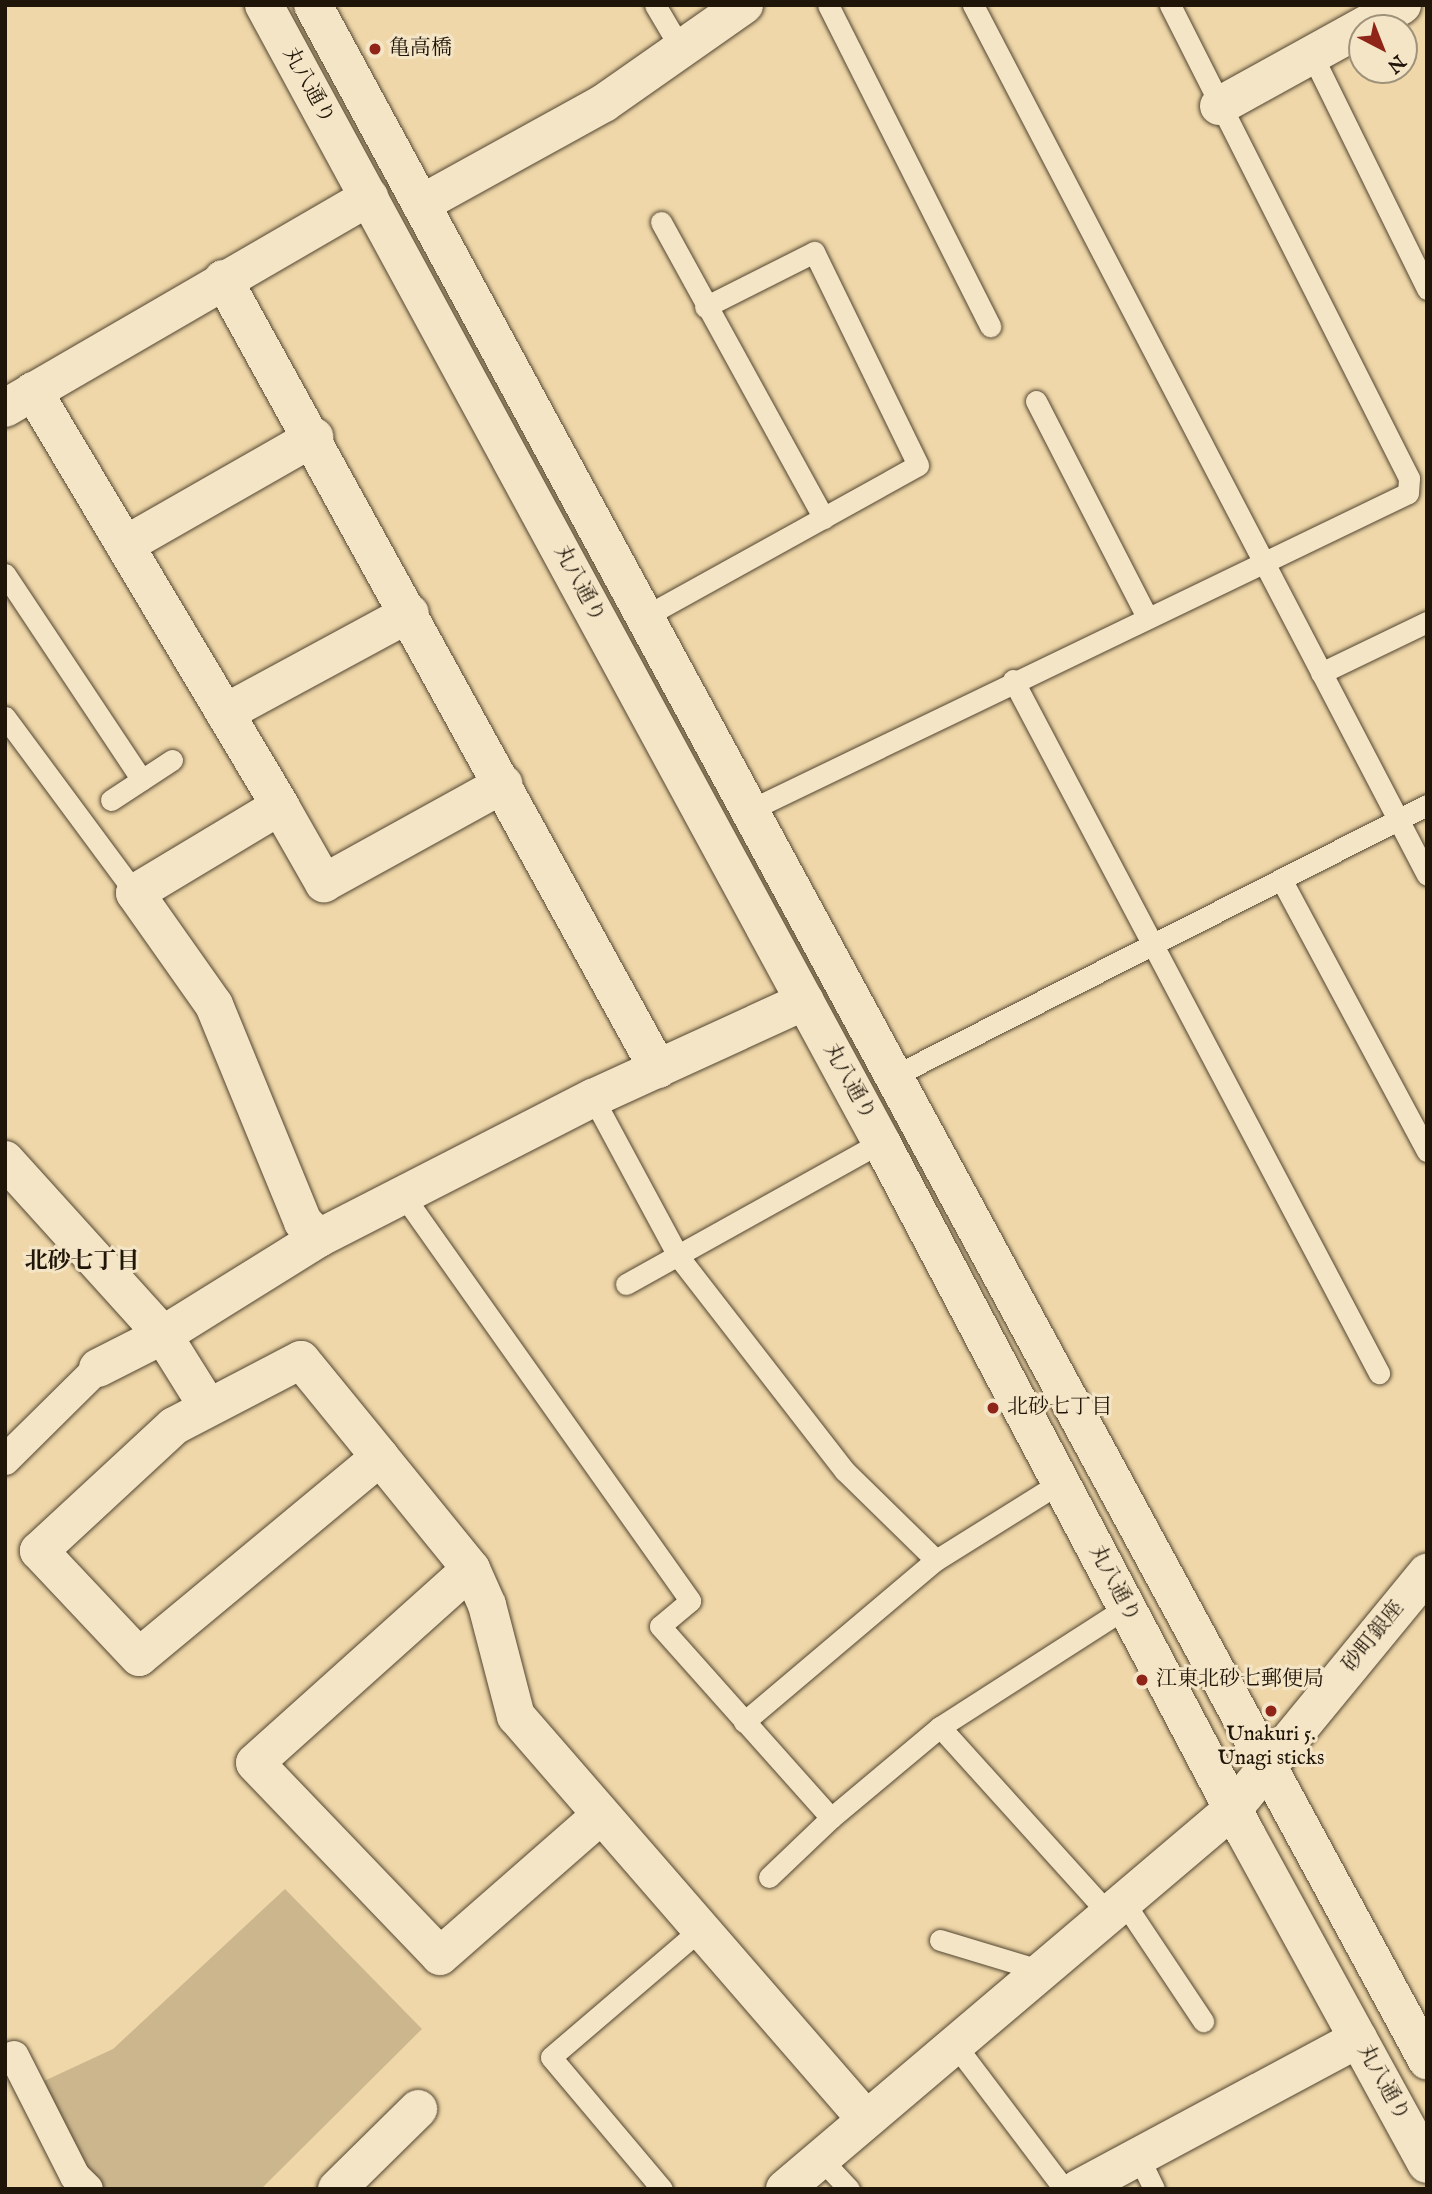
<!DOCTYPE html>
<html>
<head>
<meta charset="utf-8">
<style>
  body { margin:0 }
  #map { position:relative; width:1432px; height:2194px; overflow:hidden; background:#efd7a9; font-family:"IM FELL English","Noto Serif JP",serif }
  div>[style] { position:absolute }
  .green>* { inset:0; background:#ccb68e }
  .roads { filter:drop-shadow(0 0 2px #534631) drop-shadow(0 0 2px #534631) }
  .service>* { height:21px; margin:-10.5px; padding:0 10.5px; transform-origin:10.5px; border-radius:10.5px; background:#f5e5c7 }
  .pedestrian>* { height:30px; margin:-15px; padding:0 15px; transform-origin:15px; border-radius:15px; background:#f5e5c7 }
  .minor>* { height:38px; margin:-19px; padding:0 19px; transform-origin:19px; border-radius:19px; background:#f5e5c7 }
  .secondary>* { height:38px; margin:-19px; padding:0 19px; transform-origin:19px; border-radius:19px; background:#f5e5c7 }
  .dots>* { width:19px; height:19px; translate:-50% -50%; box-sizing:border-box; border:4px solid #f5e5c7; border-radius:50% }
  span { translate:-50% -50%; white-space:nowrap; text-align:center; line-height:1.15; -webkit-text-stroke:6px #f5e5c7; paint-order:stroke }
  .poi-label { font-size:21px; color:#1f1609 }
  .left { translate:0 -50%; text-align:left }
  .street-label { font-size:21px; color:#1f1609 }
  .neighbourhood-label { font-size:23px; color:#1f1609; font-weight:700 }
  .frame { position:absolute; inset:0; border:7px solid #1f1609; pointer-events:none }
  .north { position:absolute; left:1348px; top:14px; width:70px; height:70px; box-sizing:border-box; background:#f5e5c7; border:2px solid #9f927b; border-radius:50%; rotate:138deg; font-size:19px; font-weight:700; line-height:28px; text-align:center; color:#1f1609 }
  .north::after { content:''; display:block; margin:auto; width:24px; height:32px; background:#8f2418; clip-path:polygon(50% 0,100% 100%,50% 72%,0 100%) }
</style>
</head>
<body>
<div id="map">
  <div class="green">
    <div style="clip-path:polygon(285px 1889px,422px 2029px,261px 2189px,88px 2189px,75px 2176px,44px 2081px,113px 2049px)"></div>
  </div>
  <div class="roads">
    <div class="service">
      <div style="left:655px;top:5px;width:51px;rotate:59.4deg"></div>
      <div style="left:828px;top:5px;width:360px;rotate:63.2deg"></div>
      <div style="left:973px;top:5px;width:981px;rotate:62.44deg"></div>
      <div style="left:1312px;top:55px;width:261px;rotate:63.8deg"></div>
      <div style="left:661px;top:222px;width:338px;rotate:61.2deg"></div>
      <div style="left:1036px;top:401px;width:243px;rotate:62.8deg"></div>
      <div style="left:5px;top:574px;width:247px;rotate:56.4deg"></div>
      <div style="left:644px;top:617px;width:313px;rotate:-29deg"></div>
      <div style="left:918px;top:465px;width:237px;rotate:-116deg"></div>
      <div style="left:814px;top:252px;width:122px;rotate:153.2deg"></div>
      <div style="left:1321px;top:673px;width:118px;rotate:-25.7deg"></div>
      <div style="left:1013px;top:680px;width:784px;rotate:62.16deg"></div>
      <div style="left:5px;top:717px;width:219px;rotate:53.5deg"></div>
      <div style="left:111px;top:800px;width:73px;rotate:-33.3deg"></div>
      <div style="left:750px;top:810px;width:730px;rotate:-25.72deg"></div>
      <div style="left:1408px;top:493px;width:15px;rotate:-86deg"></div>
      <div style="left:1409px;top:478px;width:530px;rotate:-116.81deg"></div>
      <div style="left:1281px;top:879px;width:309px;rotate:61.8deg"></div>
      <div style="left:894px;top:1076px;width:598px;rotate:-26.95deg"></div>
      <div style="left:593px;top:1098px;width:179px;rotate:61.7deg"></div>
      <div style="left:678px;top:1256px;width:272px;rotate:52.2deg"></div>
      <div style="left:845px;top:1471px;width:127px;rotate:44.4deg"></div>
      <div style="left:403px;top:1195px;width:497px;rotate:54.7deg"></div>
      <div style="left:690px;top:1601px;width:39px;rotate:140deg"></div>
      <div style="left:660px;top:1626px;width:257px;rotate:48.3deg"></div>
      <div style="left:626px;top:1284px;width:292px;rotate:-29.1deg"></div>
      <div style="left:744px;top:1722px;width:251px;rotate:-40.2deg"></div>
      <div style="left:936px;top:1560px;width:147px;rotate:-32deg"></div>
      <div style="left:940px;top:1727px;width:253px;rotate:47.9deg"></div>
      <div style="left:769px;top:1877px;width:86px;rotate:-43.6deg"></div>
      <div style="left:831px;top:1818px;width:142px;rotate:-39.9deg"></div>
      <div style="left:940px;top:1727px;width:222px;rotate:-32.7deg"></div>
      <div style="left:1125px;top:1904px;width:141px;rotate:56.3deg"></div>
      <div style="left:940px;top:1940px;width:108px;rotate:16.8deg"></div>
      <div style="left:956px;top:2046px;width:179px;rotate:52.9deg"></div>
      <div style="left:1139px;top:2158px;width:34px;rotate:64deg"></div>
      <div style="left:821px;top:2159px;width:41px;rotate:47deg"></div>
      <div style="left:662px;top:2189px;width:172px;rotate:-130.1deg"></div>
      <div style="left:551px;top:2057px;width:197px;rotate:-40.5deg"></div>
    </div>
    <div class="pedestrian">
      <div style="left:5px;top:1460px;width:131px;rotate:-44.7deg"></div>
      <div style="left:14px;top:2056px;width:135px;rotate:63.1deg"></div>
      <div style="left:75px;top:2176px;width:18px;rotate:45deg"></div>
    </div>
    <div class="minor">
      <div style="left:1219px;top:106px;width:209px;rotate:-28.9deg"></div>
      <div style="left:421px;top:204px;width:209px;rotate:-28.9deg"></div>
      <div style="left:604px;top:103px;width:171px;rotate:-35deg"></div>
      <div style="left:223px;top:279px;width:902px;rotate:61.16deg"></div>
      <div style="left:33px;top:391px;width:483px;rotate:59.2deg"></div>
      <div style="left:5px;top:408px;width:421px;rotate:-30.1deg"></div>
      <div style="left:125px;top:545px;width:218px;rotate:-29.7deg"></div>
      <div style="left:225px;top:713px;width:210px;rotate:-28.4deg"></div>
      <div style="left:5px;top:1160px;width:236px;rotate:47.9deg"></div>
      <div style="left:163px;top:1335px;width:85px;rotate:58deg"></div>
      <div style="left:319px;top:1238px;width:23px;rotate:-135deg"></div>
      <div style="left:303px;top:1222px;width:235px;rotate:-112.3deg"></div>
      <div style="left:214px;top:1005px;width:137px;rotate:-125.2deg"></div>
      <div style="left:135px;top:893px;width:169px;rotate:-31deg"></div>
      <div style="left:280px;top:806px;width:89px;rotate:60.3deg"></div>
      <div style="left:324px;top:883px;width:205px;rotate:-28.9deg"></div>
      <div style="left:98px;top:1368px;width:73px;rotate:-26.9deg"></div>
      <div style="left:163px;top:1335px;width:184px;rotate:-31.9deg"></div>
      <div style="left:319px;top:1238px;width:308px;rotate:-27.1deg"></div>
      <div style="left:593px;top:1098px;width:233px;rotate:-24.6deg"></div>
      <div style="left:380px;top:1457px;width:313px;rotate:140.3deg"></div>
      <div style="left:139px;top:1657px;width:146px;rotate:-133.3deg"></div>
      <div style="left:39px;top:1551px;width:184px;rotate:-42.8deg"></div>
      <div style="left:174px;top:1426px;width:143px;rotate:-27.5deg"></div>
      <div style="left:301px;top:1360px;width:125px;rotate:50.8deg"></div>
      <div style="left:380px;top:1457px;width:144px;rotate:50.9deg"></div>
      <div style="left:471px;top:1569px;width:39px;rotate:66deg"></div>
      <div style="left:487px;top:1605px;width:115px;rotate:75.4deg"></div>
      <div style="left:516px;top:1716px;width:534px;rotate:49.03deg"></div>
      <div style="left:471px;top:1569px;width:290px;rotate:138.1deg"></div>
      <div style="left:255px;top:1763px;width:267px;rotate:46.2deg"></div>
      <div style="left:440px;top:1956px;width:214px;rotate:-41.2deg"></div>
      <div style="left:337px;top:2189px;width:114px;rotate:-44.6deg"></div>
      <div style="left:785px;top:2189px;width:587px;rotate:-40.31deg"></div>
      <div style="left:1233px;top:1809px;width:306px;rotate:-50.6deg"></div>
      <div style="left:1078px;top:2189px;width:318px;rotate:-28.2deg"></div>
    </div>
    <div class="secondary">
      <div style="left:264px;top:5px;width:1294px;rotate:61.51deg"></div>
      <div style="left:881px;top:1142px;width:782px;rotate:62.19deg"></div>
      <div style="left:1246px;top:1834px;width:376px;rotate:61.3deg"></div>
      <div style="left:313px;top:5px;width:2338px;rotate:61.54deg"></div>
    </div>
  </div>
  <div class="dots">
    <div style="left:375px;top:49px;background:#8f2418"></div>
    <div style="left:993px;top:1408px;background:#8f2418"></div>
    <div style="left:1142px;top:1680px;background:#8f2418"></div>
    <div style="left:1271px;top:1711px;background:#8f2418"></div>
  </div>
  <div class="poi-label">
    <span class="left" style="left:389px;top:49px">亀高橋</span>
    <span class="left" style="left:1007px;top:1408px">北砂七丁目</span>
    <span class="left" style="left:1156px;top:1680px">江東北砂七郵便局</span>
    <span style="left:1271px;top:1747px">Unakuri 5.<br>Unagi sticks</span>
  </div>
  <div class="street-label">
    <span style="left:308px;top:86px;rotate:61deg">丸八通り</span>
    <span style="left:579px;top:584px;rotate:62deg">丸八通り</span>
    <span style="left:849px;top:1082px;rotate:61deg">丸八通り</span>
    <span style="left:1114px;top:1584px;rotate:62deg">丸八通り</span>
    <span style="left:1374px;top:1637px;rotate:-51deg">砂町銀座</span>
    <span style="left:1383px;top:2083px;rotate:61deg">丸八通り</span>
  </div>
  <div class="neighbourhood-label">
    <span style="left:82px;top:1262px">北砂七丁目</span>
  </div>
  <div class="frame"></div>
  <div class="north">N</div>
</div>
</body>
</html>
